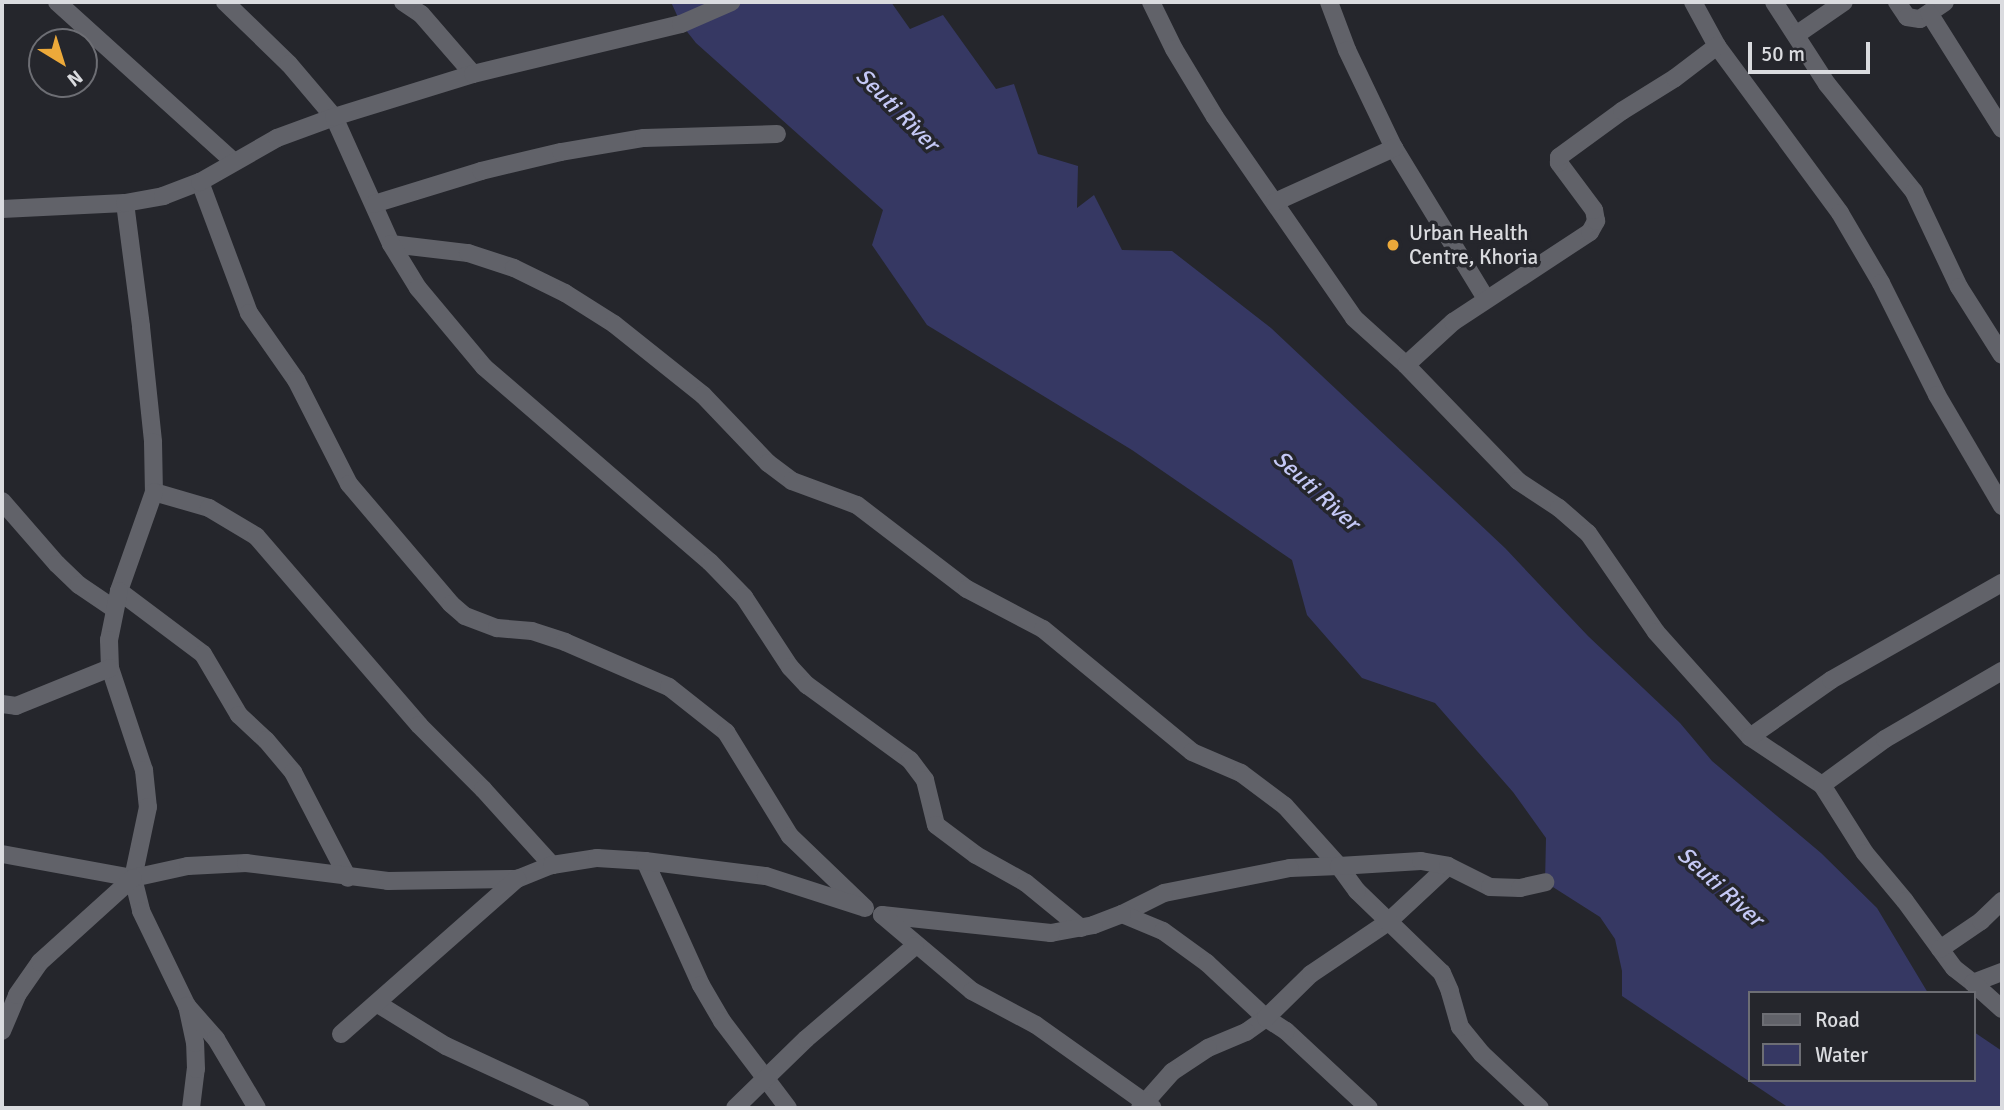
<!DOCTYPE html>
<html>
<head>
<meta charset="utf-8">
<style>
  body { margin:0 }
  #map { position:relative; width:2004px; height:1110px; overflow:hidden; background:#25262c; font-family:Signika,sans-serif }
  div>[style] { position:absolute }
  .water>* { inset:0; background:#363863 }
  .minor>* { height:18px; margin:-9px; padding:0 9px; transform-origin:9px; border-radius:9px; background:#616269 }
  .dots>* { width:19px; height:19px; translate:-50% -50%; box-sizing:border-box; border:4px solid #25262c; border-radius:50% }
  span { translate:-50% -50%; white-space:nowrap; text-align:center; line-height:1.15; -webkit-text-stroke:7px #25262c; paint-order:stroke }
  .poi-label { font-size:21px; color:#dadbdf }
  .left { translate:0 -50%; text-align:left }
  .water-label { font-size:23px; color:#c4c8f5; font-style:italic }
  .frame { position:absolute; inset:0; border:4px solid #dadbdf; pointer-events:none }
  .legend { position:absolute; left:1748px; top:991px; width:228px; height:91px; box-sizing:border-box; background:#25262c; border:2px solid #6d6e74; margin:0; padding:9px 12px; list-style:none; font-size:21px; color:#dadbdf }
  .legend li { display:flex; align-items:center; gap:14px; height:35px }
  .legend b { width:35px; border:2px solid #6d6e74 }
  .north { position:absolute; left:28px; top:28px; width:70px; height:70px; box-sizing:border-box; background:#25262c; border:2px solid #6d6e74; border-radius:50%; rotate:142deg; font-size:19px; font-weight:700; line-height:28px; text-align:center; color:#dadbdf }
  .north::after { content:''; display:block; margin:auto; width:24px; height:32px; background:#eca93a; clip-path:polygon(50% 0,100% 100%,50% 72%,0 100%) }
  .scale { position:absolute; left:1748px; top:42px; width:122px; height:32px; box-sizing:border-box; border:4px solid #dadbdf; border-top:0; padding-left:9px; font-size:21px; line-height:24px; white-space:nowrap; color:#dadbdf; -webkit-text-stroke:5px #25262c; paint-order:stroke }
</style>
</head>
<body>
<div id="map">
  <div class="water">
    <div style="clip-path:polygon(671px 2px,891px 2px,910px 29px,943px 15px,996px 89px,1014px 84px,1038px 154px,1078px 166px,1077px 208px,1094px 195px,1122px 250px,1172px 251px,1271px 328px,1505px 548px,1588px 636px,1680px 723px,1712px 761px,1821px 853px,1877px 908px,1928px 993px,1750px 993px,1750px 1080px,1974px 1080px,1974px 1032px,2002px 1051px,2002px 1108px,1789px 1108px,1622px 996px,1622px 971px,1615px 939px,1600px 917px,1545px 882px,1546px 838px,1513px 792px,1435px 703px,1362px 678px,1307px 615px,1292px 560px,1132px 450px,927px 325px,872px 245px,883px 210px,696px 43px,681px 24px)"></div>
  </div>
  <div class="minor">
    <div style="left:57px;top:2px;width:237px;rotate:42.1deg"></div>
    <div style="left:225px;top:2px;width:89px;rotate:44.1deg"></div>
    <div style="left:289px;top:64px;width:70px;rotate:49.7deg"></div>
    <div style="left:334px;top:117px;width:139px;rotate:65.8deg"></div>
    <div style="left:391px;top:244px;width:78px;rotate:6.7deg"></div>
    <div style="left:468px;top:253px;width:48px;rotate:18.1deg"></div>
    <div style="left:514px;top:268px;width:57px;rotate:26.1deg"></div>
    <div style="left:565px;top:293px;width:58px;rotate:32.3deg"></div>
    <div style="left:614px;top:324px;width:114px;rotate:38.6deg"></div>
    <div style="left:703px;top:395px;width:94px;rotate:46.3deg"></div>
    <div style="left:768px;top:463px;width:30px;rotate:37deg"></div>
    <div style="left:792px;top:481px;width:69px;rotate:20.3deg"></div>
    <div style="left:857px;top:505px;width:138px;rotate:37.4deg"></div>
    <div style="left:967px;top:589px;width:86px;rotate:27.8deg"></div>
    <div style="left:1043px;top:629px;width:193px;rotate:39.5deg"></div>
    <div style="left:1192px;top:752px;width:53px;rotate:23.2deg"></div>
    <div style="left:1241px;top:773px;width:55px;rotate:36.9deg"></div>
    <div style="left:1285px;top:806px;width:81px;rotate:48deg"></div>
    <div style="left:1339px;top:866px;width:49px;rotate:177.7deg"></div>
    <div style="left:1290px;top:868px;width:128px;rotate:168.8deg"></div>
    <div style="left:1164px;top:893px;width:47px;rotate:153.4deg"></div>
    <div style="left:1122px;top:914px;width:44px;rotate:22.5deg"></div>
    <div style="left:1163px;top:931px;width:54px;rotate:36deg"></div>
    <div style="left:1207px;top:963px;width:81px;rotate:43deg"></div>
    <div style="left:1266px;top:1018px;width:24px;rotate:145deg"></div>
    <div style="left:1246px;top:1032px;width:41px;rotate:157.2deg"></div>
    <div style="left:1208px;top:1048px;width:43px;rotate:146.3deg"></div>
    <div style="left:1172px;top:1072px;width:48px;rotate:131.6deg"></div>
    <div style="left:403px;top:2px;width:22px;rotate:34deg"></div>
    <div style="left:421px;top:14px;width:79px;rotate:49.1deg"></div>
    <div style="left:1151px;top:2px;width:52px;rotate:63.9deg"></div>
    <div style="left:1174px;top:49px;width:79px;rotate:58.9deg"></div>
    <div style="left:1215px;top:117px;width:244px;rotate:55.3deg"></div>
    <div style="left:1354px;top:318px;width:70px;rotate:42.1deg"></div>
    <div style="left:1406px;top:365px;width:161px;rotate:46deg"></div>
    <div style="left:1518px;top:481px;width:49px;rotate:33.4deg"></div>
    <div style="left:1559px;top:508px;width:38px;rotate:41deg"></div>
    <div style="left:1588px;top:533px;width:120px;rotate:55.5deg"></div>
    <div style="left:1656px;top:632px;width:141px;rotate:48.2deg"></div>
    <div style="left:1750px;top:737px;width:87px;rotate:33.7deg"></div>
    <div style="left:1822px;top:785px;width:80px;rotate:57.7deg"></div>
    <div style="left:1865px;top:853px;width:62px;rotate:50.2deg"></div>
    <div style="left:1905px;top:901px;width:83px;rotate:53.8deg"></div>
    <div style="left:1954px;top:968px;width:24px;rotate:38deg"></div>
    <div style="left:1973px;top:983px;width:31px;rotate:-21deg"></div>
    <div style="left:1329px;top:2px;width:51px;rotate:69.4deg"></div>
    <div style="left:1347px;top:50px;width:109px;rotate:64.4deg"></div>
    <div style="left:1394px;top:148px;width:177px;rotate:58.6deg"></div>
    <div style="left:1693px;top:2px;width:50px;rotate:61.4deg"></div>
    <div style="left:1717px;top:46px;width:207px;rotate:53.6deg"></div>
    <div style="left:1840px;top:213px;width:81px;rotate:59.6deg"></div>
    <div style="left:1881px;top:283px;width:125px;rotate:63.4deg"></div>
    <div style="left:1937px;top:395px;width:129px;rotate:59.6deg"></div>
    <div style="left:1774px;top:2px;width:98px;rotate:57.1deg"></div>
    <div style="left:1827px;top:84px;width:139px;rotate:51.1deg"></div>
    <div style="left:1914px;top:192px;width:105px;rotate:64.7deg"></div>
    <div style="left:1959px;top:287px;width:80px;rotate:57.7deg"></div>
    <div style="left:1897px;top:2px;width:18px;rotate:56deg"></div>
    <div style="left:1907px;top:17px;width:13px;rotate:9deg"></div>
    <div style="left:1920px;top:19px;width:30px;rotate:-34deg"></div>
    <div style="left:1929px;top:13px;width:137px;rotate:57.8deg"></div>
    <div style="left:1796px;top:35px;width:58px;rotate:-34.5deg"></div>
    <div style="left:200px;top:182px;width:140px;rotate:69.5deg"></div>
    <div style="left:249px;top:313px;width:82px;rotate:55deg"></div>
    <div style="left:296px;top:380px;width:117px;rotate:63deg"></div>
    <div style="left:349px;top:484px;width:157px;rotate:49.6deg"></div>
    <div style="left:451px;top:604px;width:18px;rotate:41deg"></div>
    <div style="left:465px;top:616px;width:34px;rotate:21deg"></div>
    <div style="left:497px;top:628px;width:35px;rotate:5deg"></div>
    <div style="left:532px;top:631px;width:35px;rotate:18deg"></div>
    <div style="left:565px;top:642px;width:113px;rotate:23.4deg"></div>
    <div style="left:669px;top:687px;width:73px;rotate:38.3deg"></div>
    <div style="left:726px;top:732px;width:122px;rotate:58.4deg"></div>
    <div style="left:790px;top:836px;width:104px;rotate:43.8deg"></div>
    <div style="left:1275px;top:202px;width:131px;rotate:-24.4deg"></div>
    <div style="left:125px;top:203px;width:125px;rotate:82.6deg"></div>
    <div style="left:141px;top:327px;width:116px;rotate:84deg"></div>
    <div style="left:153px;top:442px;width:50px;rotate:88.9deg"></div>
    <div style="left:154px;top:492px;width:57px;rotate:16.2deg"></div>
    <div style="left:209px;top:508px;width:55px;rotate:30.8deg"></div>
    <div style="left:256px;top:536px;width:250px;rotate:49.2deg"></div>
    <div style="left:419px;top:725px;width:91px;rotate:45deg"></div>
    <div style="left:483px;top:789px;width:103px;rotate:47.8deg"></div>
    <div style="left:374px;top:204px;width:112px;rotate:-17.1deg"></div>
    <div style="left:481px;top:171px;width:82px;rotate:-13.4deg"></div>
    <div style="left:561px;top:152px;width:84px;rotate:-9.6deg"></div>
    <div style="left:644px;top:138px;width:133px;rotate:-1.7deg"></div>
    <div style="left:2px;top:209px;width:123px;rotate:-2.8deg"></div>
    <div style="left:125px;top:203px;width:39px;rotate:-10deg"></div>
    <div style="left:163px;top:196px;width:40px;rotate:-21deg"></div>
    <div style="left:200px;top:182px;width:89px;rotate:-29.7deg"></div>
    <div style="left:277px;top:138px;width:61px;rotate:-20.2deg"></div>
    <div style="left:334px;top:117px;width:145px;rotate:-17.2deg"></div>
    <div style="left:473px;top:74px;width:214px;rotate:-13.5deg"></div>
    <div style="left:681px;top:24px;width:55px;rotate:-23.7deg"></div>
    <div style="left:391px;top:244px;width:52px;rotate:58.5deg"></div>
    <div style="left:418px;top:288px;width:103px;rotate:50.1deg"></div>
    <div style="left:484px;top:367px;width:298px;rotate:40.8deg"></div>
    <div style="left:710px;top:562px;width:49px;rotate:45.8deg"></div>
    <div style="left:744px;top:597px;width:84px;rotate:56.7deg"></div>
    <div style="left:790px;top:667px;width:25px;rotate:47deg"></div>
    <div style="left:807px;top:685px;width:127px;rotate:36.1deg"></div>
    <div style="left:910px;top:760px;width:25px;rotate:53deg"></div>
    <div style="left:925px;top:780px;width:46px;rotate:76.3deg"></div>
    <div style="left:936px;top:825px;width:50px;rotate:36.9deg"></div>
    <div style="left:976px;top:855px;width:57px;rotate:29.2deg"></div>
    <div style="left:1026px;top:883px;width:71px;rotate:39.3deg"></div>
    <div style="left:1406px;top:365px;width:64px;rotate:-42.5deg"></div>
    <div style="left:1453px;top:322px;width:164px;rotate:-33.3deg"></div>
    <div style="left:1590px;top:232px;width:13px;rotate:-61deg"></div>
    <div style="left:1596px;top:221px;width:11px;rotate:-100deg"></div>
    <div style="left:1594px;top:210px;width:59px;rotate:-126.7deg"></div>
    <div style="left:1559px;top:163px;width:6px;rotate:-90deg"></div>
    <div style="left:1559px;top:157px;width:78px;rotate:-36.1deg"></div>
    <div style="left:1622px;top:111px;width:62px;rotate:-31.9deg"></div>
    <div style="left:1675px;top:78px;width:53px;rotate:-37.3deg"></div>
    <div style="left:154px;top:492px;width:105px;rotate:109.5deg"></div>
    <div style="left:119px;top:591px;width:105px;rotate:36.9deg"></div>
    <div style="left:203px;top:654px;width:71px;rotate:59.5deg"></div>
    <div style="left:239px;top:715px;width:37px;rotate:43deg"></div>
    <div style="left:266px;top:740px;width:42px;rotate:49.8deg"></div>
    <div style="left:293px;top:772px;width:119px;rotate:62.6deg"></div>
    <div style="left:2px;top:501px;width:84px;rotate:48.9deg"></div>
    <div style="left:57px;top:564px;width:30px;rotate:44deg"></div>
    <div style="left:79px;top:585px;width:41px;rotate:34.1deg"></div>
    <div style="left:119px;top:591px;width:50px;rotate:101.5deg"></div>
    <div style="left:109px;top:640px;width:28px;rotate:88deg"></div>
    <div style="left:110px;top:668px;width:108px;rotate:71.6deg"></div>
    <div style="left:144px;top:770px;width:37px;rotate:84deg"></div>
    <div style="left:148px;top:807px;width:73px;rotate:101.9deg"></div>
    <div style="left:133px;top:878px;width:34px;rotate:76deg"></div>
    <div style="left:141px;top:911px;width:106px;rotate:64.2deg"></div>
    <div style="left:2px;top:704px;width:14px;rotate:8deg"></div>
    <div style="left:16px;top:706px;width:101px;rotate:-22deg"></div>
    <div style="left:1750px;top:737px;width:99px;rotate:-35.1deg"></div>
    <div style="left:1831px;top:680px;width:197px;rotate:-29.6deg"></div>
    <div style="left:1822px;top:785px;width:78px;rotate:-36.1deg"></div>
    <div style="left:1885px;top:739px;width:135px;rotate:-30.2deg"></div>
    <div style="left:2px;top:854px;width:133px;rotate:10.4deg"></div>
    <div style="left:133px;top:878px;width:56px;rotate:-12.3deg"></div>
    <div style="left:188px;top:866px;width:58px;rotate:-3deg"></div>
    <div style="left:246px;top:863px;width:143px;rotate:7.2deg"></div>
    <div style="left:388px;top:881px;width:129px;rotate:-0.9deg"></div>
    <div style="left:517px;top:879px;width:38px;rotate:-22deg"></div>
    <div style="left:552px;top:865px;width:46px;rotate:-8.8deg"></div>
    <div style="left:597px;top:858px;width:48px;rotate:3.6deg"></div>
    <div style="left:645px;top:861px;width:136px;rotate:65.7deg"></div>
    <div style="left:701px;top:985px;width:42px;rotate:59.7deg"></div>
    <div style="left:722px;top:1021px;width:109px;rotate:52.8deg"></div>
    <div style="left:645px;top:861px;width:122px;rotate:7.1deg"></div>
    <div style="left:766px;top:876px;width:101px;rotate:17.9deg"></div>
    <div style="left:1122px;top:914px;width:30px;rotate:159deg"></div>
    <div style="left:1094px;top:925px;width:44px;rotate:169.5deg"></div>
    <div style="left:1051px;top:933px;width:170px;rotate:-173.9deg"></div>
    <div style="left:882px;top:915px;width:118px;rotate:40.2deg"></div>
    <div style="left:972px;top:991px;width:72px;rotate:28deg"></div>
    <div style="left:1036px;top:1025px;width:143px;rotate:35.4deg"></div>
    <div style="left:1940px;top:949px;width:50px;rotate:-34.3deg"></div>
    <div style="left:1981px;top:921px;width:29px;rotate:-44deg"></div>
    <div style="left:1973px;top:983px;width:39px;rotate:42deg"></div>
    <div style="left:378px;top:1004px;width:80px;rotate:31.7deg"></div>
    <div style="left:446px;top:1046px;width:148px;rotate:24.8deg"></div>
    <div style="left:2px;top:1031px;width:39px;rotate:-67deg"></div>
    <div style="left:17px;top:995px;width:40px;rotate:-55.1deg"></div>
    <div style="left:40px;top:962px;width:125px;rotate:-42.1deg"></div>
    <div style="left:341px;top:1034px;width:235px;rotate:-41.4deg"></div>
    <div style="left:191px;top:1108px;width:39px;rotate:-83deg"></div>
    <div style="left:196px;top:1069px;width:26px;rotate:-92deg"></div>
    <div style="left:195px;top:1043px;width:38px;rotate:-102deg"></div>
    <div style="left:187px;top:1006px;width:44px;rotate:48.7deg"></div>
    <div style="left:216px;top:1039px;width:80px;rotate:59.3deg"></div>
    <div style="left:735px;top:1108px;width:99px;rotate:-44.2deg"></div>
    <div style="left:806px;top:1039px;width:143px;rotate:-40.5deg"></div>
    <div style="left:1369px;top:1108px;width:113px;rotate:-137.1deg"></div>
    <div style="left:1286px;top:1031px;width:24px;rotate:-147deg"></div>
    <div style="left:1266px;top:1018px;width:63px;rotate:-44.4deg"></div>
    <div style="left:1311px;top:974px;width:93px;rotate:-34deg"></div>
    <div style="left:1388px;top:922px;width:82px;rotate:-43deg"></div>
    <div style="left:1540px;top:1108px;width:79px;rotate:-137deg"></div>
    <div style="left:1482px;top:1054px;width:35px;rotate:-129deg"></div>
    <div style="left:1460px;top:1027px;width:37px;rotate:-106deg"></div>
    <div style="left:1450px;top:991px;width:20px;rotate:-114deg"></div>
    <div style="left:1442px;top:973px;width:118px;rotate:-136deg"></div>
    <div style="left:1357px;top:891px;width:31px;rotate:-126deg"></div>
    <div style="left:1339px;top:866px;width:82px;rotate:-3.5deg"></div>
    <div style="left:1421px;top:861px;width:27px;rotate:10deg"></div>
    <div style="left:1448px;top:866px;width:47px;rotate:26.6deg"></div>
    <div style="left:1490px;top:887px;width:30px;rotate:2deg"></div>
    <div style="left:1520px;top:888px;width:26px;rotate:-13deg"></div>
  </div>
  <div class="dots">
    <div style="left:1393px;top:245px;background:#eca93a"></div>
  </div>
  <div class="poi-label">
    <span class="left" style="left:1409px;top:245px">Urban Health<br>Centre, Khoria</span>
  </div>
  <div class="water-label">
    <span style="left:897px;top:110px;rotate:45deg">Seuti River</span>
    <span style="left:1316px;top:491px;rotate:42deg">Seuti River</span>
    <span style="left:1720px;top:887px;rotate:42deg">Seuti River</span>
  </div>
  <div class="frame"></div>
  <ul class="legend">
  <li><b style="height:9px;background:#616269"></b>Road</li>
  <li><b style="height:19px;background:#363863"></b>Water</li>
  </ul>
  <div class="north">N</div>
  <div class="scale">50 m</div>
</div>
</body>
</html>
